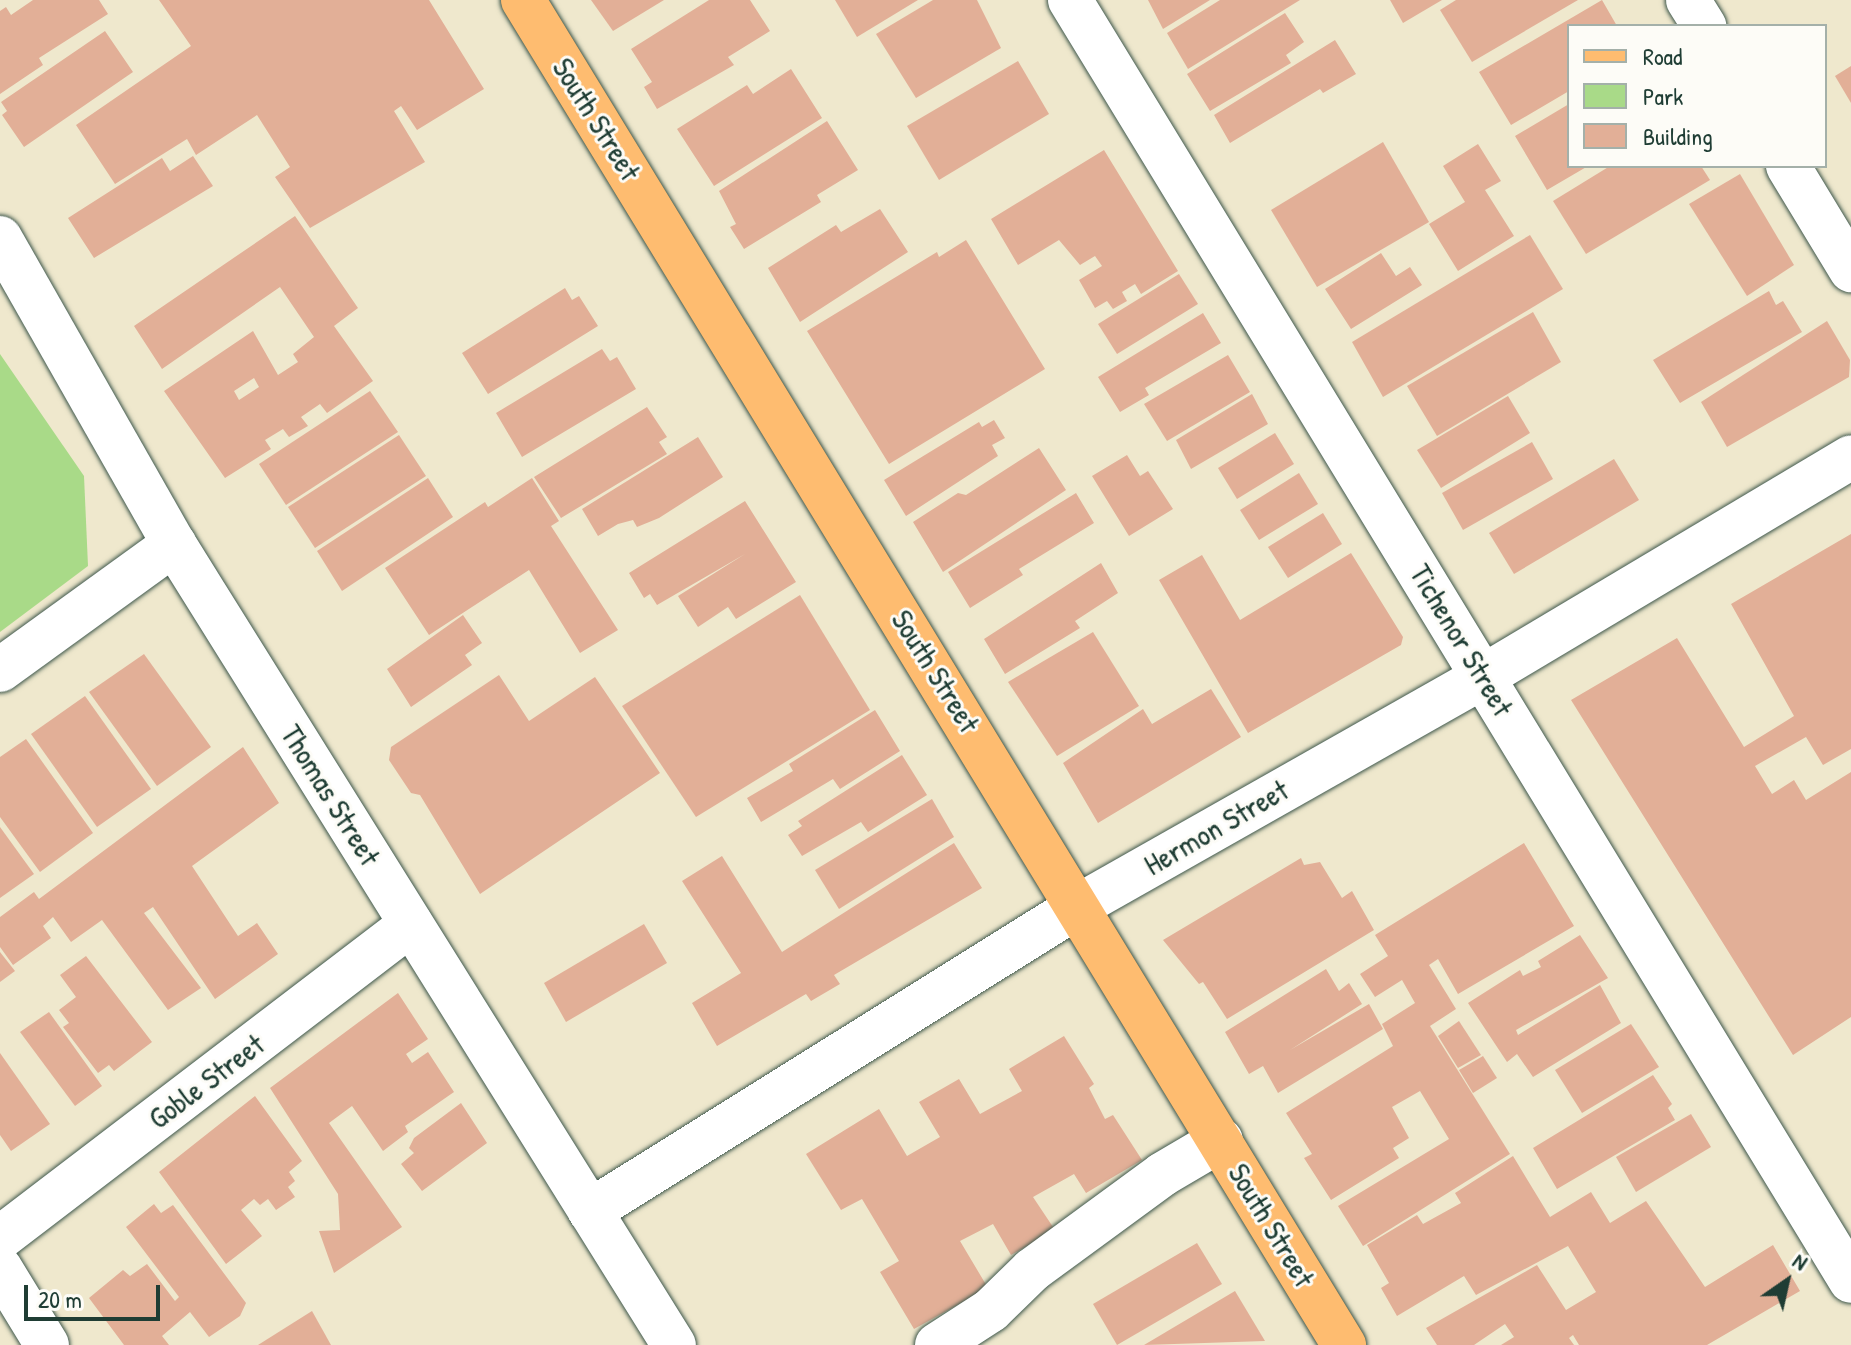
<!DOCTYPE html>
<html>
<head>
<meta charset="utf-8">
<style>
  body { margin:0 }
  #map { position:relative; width:1851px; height:1345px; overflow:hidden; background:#efe8cd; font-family:"Patrick Hand",sans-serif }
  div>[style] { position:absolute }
  .green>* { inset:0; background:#a9da88 }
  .building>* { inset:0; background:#e2af97 }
  .roads { filter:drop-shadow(0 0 2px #3e574b) drop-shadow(0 0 2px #3e574b) }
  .minor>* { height:44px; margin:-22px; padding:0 22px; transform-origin:22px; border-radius:22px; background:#fff }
  .major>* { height:44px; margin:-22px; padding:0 22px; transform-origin:22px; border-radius:22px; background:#febc70 }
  span { translate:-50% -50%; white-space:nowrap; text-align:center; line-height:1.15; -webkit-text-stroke:6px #fdfcf7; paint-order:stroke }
  .street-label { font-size:30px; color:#1f3d34 }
  .legend { position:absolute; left:1567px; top:24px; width:260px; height:144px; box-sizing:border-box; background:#fdfcf7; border:2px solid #a4b0a9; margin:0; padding:10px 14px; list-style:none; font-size:24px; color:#1f3d34 }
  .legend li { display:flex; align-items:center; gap:16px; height:40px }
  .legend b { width:40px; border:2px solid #a4b0a9 }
  .north { position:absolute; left:1747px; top:1241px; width:80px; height:80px; -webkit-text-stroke:6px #fdfcf7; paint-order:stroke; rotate:34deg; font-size:22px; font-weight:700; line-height:32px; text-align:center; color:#1f3d34 }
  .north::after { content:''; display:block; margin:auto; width:28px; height:36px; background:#1f3d34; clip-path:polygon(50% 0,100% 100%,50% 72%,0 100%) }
  .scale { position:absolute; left:24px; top:1285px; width:136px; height:36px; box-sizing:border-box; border:4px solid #1f3d34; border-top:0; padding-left:10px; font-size:24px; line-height:28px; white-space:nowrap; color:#1f3d34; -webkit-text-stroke:6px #fdfcf7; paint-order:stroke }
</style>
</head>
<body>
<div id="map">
  <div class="green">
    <div style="clip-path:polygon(0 354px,84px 476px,88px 566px,0 632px)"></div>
  </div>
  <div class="building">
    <div style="clip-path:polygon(33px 0,99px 0,108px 14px,39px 58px,43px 65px,0 94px,0 11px,6px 7px,11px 15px)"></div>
    <div style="clip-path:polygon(159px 0,429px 0,484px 89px,417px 130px,401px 106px,394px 111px,425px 162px,310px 228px,275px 177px,290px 167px,257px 115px,196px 155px,187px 139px,115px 184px,76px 125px,191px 46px)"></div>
    <div style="clip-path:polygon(591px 0,664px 0,613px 31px)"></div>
    <div style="clip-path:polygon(709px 0,750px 0,770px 31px,728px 57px,734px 65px,657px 109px,644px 87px,652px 82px,631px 49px)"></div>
    <div style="clip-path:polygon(835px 0,918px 0,857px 37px)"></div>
    <div style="clip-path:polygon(933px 0,977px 0,1001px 48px,916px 98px,876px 34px)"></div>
    <div style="clip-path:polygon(1148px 0,1210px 0,1163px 29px)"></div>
    <div style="clip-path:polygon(1220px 0,1300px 0,1188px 69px,1167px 33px)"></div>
    <div style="clip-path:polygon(1390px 0,1442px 0,1403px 23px)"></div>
    <div style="clip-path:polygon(1456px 0,1578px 0,1472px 62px,1440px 10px)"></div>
    <div style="clip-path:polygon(1602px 0,1617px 26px,1569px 26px,1569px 91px,1511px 125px,1479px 72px)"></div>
    <div style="clip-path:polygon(1285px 13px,1304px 42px,1286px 55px,1291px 63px,1210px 111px,1187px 74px)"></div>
    <div style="clip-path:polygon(105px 31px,133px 72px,24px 147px,2px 115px,7px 111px,1px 102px)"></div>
    <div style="clip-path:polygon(1335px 40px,1356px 74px,1323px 93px,1320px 89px,1230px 143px,1214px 115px)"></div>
    <div style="clip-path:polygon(1018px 61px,1049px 114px,939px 180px,907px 126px)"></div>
    <div style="clip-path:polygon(1851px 66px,1851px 103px,1835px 76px)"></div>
    <div style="clip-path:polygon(791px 69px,822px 118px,714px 186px,677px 129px,747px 85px,753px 94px)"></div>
    <div style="clip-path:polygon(1569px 104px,1569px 166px,1588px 166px,1547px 190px,1515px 136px)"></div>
    <div style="clip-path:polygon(827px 121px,858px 170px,817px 195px,821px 202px,744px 249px,730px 227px,736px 224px,719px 191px)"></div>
    <div style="clip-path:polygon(1383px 142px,1429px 222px,1317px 287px,1271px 210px)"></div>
    <div style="clip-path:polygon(1478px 144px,1501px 181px,1485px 190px,1514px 236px,1458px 271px,1429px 224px,1465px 202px,1443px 166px)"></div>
    <div style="clip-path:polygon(1104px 150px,1178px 271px,1141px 294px,1135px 284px,1122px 292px,1127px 301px,1113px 309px,1107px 301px,1095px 308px,1079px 280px,1102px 266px,1095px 256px,1080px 265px,1059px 240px,1018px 265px,991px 219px)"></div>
    <div style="clip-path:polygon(193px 156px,213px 186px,94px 258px,68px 218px,162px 158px,170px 171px)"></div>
    <div style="clip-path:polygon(1610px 166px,1701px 166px,1710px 180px,1586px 254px,1553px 201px)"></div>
    <div style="clip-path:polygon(1740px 174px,1794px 265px,1747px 296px,1689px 204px)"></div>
    <div style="clip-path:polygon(880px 209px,908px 252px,800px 322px,768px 268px,836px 225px,841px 232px)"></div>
    <div style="clip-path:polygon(evenodd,295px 216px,358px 308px,334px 326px,373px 381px,327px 413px,320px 404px,301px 417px,308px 426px,289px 437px,283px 429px,265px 440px,271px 449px,225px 478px,164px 391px,253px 331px,278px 375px,298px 362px,293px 354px,314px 337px,280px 287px,162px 369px,134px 326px,295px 216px,254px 378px,259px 387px,239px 400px,234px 391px,254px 378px)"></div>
    <div style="clip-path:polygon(1530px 235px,1563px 289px,1383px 397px,1352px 342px)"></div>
    <div style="clip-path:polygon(966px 240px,1045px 369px,889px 464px,807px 331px,937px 252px,939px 257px)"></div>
    <div style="clip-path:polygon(1381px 253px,1396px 276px,1410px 267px,1422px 285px,1351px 329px,1325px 289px)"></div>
    <div style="clip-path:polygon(1179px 274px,1198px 304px,1117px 354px,1098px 324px)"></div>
    <div style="clip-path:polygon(565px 288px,572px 300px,579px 296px,598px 326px,488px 394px,462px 353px)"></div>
    <div style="clip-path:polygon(1769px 291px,1776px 305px,1783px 301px,1802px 332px,1680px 403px,1653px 360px)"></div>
    <div style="clip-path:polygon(1533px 312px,1561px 362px,1437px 436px,1407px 386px)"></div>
    <div style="clip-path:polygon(1203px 313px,1221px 343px,1145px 388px,1149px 395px,1120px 412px,1098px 377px)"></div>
    <div style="clip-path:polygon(1827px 321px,1850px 360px,1849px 377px,1727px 447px,1701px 402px)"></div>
    <div style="clip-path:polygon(602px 349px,610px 361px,617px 357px,636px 389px,522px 457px,496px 413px)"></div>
    <div style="clip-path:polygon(1228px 355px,1250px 392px,1167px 441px,1144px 404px)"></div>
    <div style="clip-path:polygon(370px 391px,398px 432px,286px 505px,259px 464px)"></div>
    <div style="clip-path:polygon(1252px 394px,1268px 424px,1191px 469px,1176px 440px)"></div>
    <div style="clip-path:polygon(1508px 396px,1530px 433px,1441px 488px,1417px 450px)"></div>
    <div style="clip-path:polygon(647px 407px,667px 437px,659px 442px,667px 454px,561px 518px,534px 477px)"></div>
    <div style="clip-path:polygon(994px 420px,1005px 438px,992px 445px,998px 456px,906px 516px,884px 480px,979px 422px,982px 427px)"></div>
    <div style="clip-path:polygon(1275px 433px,1294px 464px,1237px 499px,1218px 468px)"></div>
    <div style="clip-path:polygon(399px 435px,426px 476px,315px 548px,288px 507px)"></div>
    <div style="clip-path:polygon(698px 437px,723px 477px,659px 518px,637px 527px,633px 520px,618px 524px,598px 536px,582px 509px)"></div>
    <div style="clip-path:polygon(1532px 442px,1553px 479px,1463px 530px,1442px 493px)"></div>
    <div style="clip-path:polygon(1039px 448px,1066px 490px,943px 572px,913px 522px,958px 493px,966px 495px)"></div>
    <div style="clip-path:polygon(1127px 455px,1140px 476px,1148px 471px,1173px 509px,1129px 536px,1092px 476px)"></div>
    <div style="clip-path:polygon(1614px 459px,1639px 500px,1514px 574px,1489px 533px)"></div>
    <div style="clip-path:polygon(1299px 473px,1318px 504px,1259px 540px,1240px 510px)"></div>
    <div style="clip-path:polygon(428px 478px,453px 517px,342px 591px,317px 551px)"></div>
    <div style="clip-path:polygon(532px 478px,559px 521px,551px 526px,618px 630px,580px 653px,529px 570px,429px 635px,385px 568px,485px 502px,488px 507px)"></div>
    <div style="clip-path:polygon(1076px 493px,1094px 523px,1019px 569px,1023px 575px,970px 608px,948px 572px)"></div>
    <div style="clip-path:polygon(745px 501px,796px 582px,736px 619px,728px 607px,698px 627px,678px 596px,745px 554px,657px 605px,650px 594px,644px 598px,629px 573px)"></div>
    <div style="clip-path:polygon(1323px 513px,1342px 544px,1288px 578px,1268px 547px)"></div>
    <div style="clip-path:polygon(1851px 534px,1851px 749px,1823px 765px,1806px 737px,1755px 766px,1772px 794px,1794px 780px,1806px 800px,1851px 772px,1851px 1017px,1793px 1055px,1571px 700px,1677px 638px,1744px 747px,1794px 716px,1731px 604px)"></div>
    <div style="clip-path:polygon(1351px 553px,1403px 637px,1401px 645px,1248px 733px,1159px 580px,1202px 555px,1240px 620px)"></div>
    <div style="clip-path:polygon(1101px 563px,1118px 593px,1075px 621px,1080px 628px,1005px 674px,984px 639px)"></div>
    <div style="clip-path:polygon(800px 595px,870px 710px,696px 817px,622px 706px)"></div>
    <div style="clip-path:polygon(463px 615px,482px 643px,465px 655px,472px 665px,411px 707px,387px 669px)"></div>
    <div style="clip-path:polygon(1093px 632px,1139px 706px,1057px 756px,1008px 682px)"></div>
    <div style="clip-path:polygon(144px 654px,211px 747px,157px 786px,89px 692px)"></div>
    <div style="clip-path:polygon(499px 675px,529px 721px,595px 677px,660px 773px,480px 894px,420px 795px,411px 793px,389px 760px,391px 747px)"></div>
    <div style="clip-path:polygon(1211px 689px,1241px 737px,1098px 823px,1063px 763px,1143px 709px,1152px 724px)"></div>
    <div style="clip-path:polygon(85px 696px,151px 789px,97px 827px,31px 734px)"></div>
    <div style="clip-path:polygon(875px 710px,900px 751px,840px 789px,833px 779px,761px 822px,747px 798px,793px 771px,789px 764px)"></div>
    <div style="clip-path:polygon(26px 739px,93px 833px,40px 872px,0 817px,0 757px)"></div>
    <div style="clip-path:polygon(243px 747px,279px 803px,192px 866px,238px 936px,257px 923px,278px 954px,215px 999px,153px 907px,144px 913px,201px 988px,168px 1010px,102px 920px,71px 942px,53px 917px,43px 926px,51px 938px,13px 965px,0 947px,0 917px,34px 892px,39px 899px)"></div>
    <div style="clip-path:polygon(902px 755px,927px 795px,868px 832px,861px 822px,802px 856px,788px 835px,802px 826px,798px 821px)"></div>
    <div style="clip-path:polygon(932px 799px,954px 837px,839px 909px,815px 870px)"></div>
    <div style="clip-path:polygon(0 827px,34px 874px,0 898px)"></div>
    <div style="clip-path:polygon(954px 843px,982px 888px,834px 975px,840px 984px,811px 1001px,806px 994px,717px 1046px,692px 1003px,741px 973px,682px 881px,722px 856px,782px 952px)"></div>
    <div style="clip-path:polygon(1524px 843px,1574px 926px,1458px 994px,1438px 959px,1429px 965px,1456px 1009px,1430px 1026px,1510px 1154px,1363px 1246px,1338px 1206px,1449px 1139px,1420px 1091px,1392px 1107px,1409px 1138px,1393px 1148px,1399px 1158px,1331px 1200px,1304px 1158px,1312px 1154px,1286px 1113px,1393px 1046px,1382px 1024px,1415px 1003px,1402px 980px,1375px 997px,1360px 974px,1388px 956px,1375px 935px)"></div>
    <div style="clip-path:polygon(1301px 858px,1304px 865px,1320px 862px,1342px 898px,1352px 891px,1374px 930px,1227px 1019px,1203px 982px,1199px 984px,1163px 940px)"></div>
    <div style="clip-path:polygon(644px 924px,667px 963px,566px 1022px,544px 983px)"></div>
    <div style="clip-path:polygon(1580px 935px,1608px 978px,1516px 1030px,1518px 1035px,1600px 985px,1621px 1023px,1533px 1077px,1517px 1054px,1507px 1062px,1468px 1003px,1520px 970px,1523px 976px,1541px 967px,1538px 961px)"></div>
    <div style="clip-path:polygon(0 952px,15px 971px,0 982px)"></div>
    <div style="clip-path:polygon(86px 956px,152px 1042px,114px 1071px,109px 1065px,98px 1073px,63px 1027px,69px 1023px,59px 1010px,76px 997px,60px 975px)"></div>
    <div style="clip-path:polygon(1326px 969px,1339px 991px,1349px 983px,1362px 1004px,1290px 1050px,1369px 1004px,1383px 1029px,1278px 1093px,1263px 1066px,1249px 1074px,1225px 1032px)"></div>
    <div style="clip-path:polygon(398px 993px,428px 1039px,406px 1054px,412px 1063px,428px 1052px,454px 1092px,405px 1126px,408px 1132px,383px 1151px,352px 1106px,329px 1123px,402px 1227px,334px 1273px,319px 1231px,340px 1230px,338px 1194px,270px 1088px)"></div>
    <div style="clip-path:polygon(49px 1012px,102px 1086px,75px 1106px,20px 1032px)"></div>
    <div style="clip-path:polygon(1459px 1021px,1481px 1055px,1458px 1068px,1438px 1036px)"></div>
    <div style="clip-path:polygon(1631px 1024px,1659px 1067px,1582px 1113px,1555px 1070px)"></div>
    <div style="clip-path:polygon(1064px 1036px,1094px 1084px,1089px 1088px,1105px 1119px,1113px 1115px,1142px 1160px,1086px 1193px,1074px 1174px,1033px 1197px,1055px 1230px,1011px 1255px,993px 1224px,960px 1241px,988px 1288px,914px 1329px,880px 1272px,899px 1261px,862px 1199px,841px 1210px,806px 1154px,879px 1109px,907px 1156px,940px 1137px,919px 1102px,959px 1079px,980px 1114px,1022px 1091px,1009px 1069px)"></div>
    <div style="clip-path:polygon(0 1053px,50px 1124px,11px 1151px,0 1135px)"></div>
    <div style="clip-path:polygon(1483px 1056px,1497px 1078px,1473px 1093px,1459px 1070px)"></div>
    <div style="clip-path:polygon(1653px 1075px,1672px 1104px,1668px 1108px,1675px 1120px,1557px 1189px,1533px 1148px)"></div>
    <div style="clip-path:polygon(255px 1096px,302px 1161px,289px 1172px,295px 1181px,288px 1187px,295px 1197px,276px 1210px,268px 1199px,260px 1205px,254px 1199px,241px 1210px,262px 1236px,226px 1264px,159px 1172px)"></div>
    <div style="clip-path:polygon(461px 1103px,487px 1143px,422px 1191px,401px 1164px,414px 1153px,409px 1148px,414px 1138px)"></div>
    <div style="clip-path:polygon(1691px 1114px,1711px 1147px,1636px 1192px,1616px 1157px)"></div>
    <div style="clip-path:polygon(1513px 1156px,1550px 1217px,1591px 1192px,1610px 1223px,1646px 1201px,1705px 1287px,1773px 1245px,1800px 1291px,1707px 1345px,1579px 1345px,1573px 1335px,1569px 1338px,1574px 1345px,1501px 1345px,1514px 1337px,1505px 1324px,1474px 1345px,1437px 1345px,1426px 1328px,1537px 1265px,1566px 1310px,1596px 1292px,1568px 1246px,1476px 1295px,1464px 1276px,1397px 1316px,1381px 1288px,1389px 1283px,1367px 1245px,1417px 1215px,1423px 1224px,1461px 1203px,1455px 1193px)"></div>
    <div style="clip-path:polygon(154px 1204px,161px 1213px,173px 1205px,246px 1303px,240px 1316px,209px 1337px,190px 1312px,162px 1336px,169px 1345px,124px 1345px,89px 1298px,123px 1270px,130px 1276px,147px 1264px,175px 1301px,179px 1297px,126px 1227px)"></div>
    <div style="clip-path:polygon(1197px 1243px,1222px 1284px,1117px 1345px,1093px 1304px)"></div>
    <div style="clip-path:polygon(1235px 1291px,1265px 1341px,1144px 1345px)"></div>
    <div style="clip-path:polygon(312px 1311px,331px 1345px,258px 1345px)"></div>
  </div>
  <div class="roads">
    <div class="minor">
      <div style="left:1070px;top:0;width:1500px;rotate:58.63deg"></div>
      <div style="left:1688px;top:0;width:31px;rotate:58deg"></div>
      <div style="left:1788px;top:166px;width:122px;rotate:58.8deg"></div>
      <div style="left:0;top:238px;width:352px;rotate:60.4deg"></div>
      <div style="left:174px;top:544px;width:944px;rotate:58.03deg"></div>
      <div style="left:0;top:670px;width:215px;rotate:-35.9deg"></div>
      <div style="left:590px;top:1211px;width:578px;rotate:-31.98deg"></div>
      <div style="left:1080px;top:905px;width:464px;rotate:-29.5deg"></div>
      <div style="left:1484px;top:676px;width:427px;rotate:-30.8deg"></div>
      <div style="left:0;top:1238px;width:517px;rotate:-37.38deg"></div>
      <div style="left:0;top:1268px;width:90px;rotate:58.6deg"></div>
      <div style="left:937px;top:1345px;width:64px;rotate:-32.9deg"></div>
      <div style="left:991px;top:1310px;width:57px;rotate:-44.3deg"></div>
      <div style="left:1032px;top:1270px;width:162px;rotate:-36.2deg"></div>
      <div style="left:1163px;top:1174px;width:67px;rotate:-30.4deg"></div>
    </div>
    <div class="major">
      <div style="left:523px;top:0;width:1576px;rotate:58.6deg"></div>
    </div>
  </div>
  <div class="street-label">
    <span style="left:597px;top:119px;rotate:58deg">South Street</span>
    <span style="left:1462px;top:640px;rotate:59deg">Tichenor Street</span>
    <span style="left:936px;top:671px;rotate:58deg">South Street</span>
    <span style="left:331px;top:795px;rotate:58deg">Thomas Street</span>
    <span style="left:1216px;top:827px;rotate:-30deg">Hermon Street</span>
    <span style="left:206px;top:1081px;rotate:-37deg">Goble Street</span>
    <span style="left:1272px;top:1225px;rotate:59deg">South Street</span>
  </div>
  <ul class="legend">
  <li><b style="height:10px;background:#febc70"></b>Road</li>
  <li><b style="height:22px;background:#a9da88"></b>Park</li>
  <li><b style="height:22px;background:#e2af97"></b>Building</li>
  </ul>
  <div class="north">N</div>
  <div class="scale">20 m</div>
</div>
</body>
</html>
